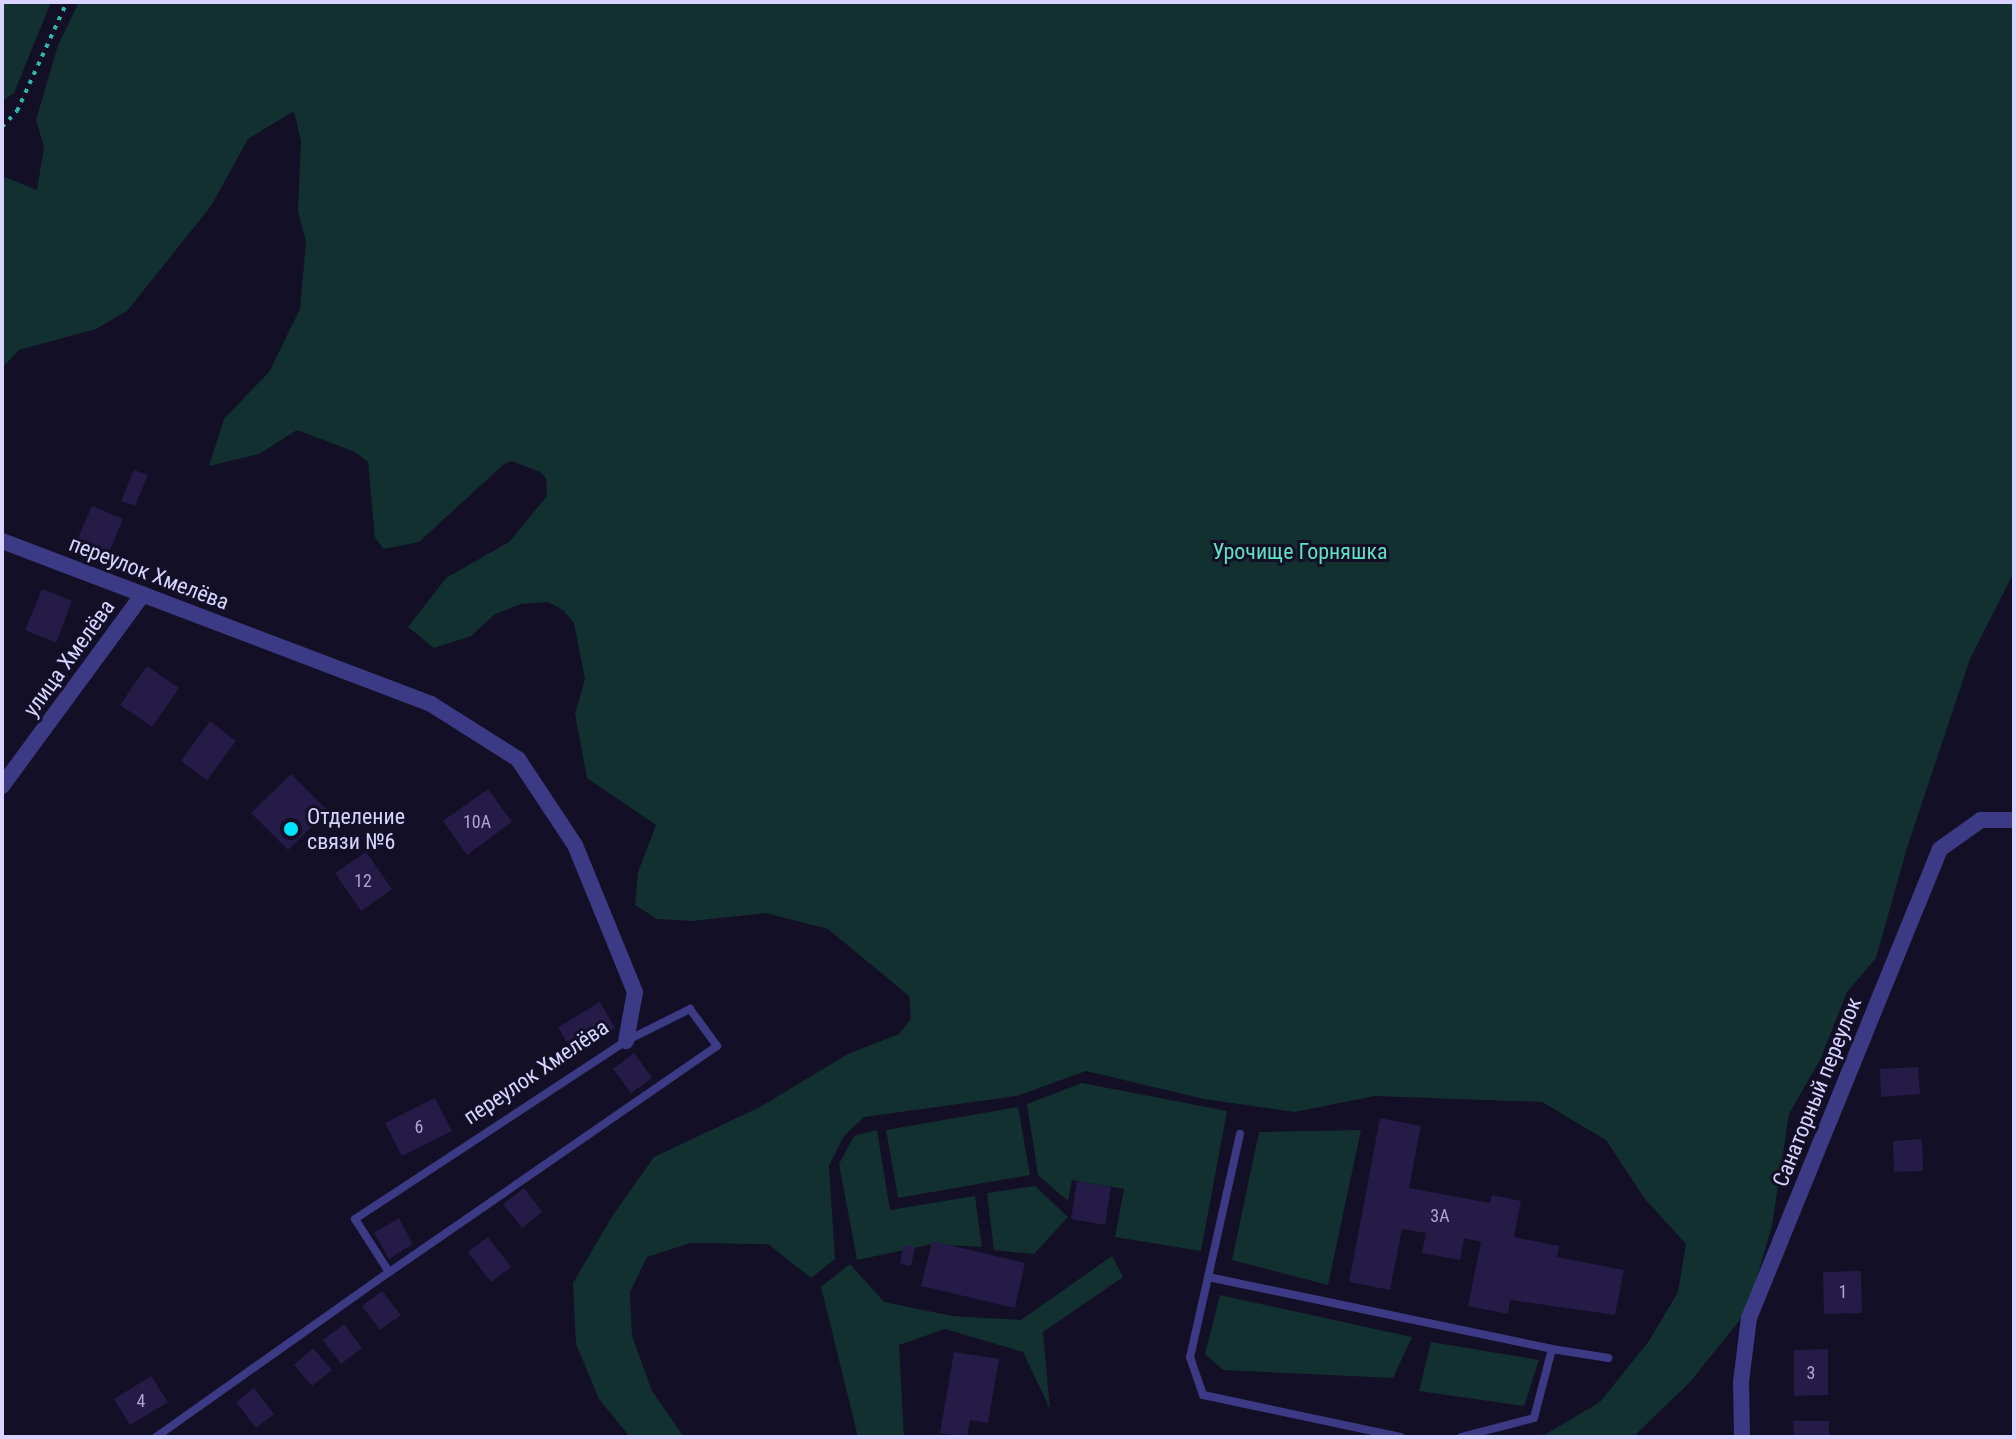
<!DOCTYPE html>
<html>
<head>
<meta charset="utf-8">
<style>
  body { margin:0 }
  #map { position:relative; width:2016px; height:1439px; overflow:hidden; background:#130f26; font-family:"Roboto Condensed",sans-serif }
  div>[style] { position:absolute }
  .green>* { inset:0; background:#12302f }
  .building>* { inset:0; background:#241b47 }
  .path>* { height:4px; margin-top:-2px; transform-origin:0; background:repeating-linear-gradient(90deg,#2fb8b0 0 4px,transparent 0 10px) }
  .service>* { height:8px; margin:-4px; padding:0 4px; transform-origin:4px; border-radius:4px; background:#3d3a85 }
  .minor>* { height:16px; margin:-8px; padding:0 8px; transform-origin:8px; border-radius:8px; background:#3d3a85 }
  .dots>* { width:22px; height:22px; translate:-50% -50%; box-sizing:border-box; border:4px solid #130f26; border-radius:50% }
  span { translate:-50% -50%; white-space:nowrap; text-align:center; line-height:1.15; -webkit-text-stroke:6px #130f26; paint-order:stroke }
  .number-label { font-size:18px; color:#aca6d1 }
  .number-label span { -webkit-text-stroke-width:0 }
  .park-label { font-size:22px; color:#5fe0c0 }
  .street-label { font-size:22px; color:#d9d4ff }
  .poi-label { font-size:22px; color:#d9d4ff }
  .left { translate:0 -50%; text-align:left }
  .frame { position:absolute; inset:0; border:4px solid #d9d4ff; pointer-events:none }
</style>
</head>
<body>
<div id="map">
  <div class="green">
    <div style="clip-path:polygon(2px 2px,51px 2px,14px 93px,2px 101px)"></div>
    <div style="clip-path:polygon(79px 2px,2014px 2px,2014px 572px,1970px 659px,1907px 848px,1876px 958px,1847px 992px,1821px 1058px,1789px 1114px,1772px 1226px,1747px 1311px,1690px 1382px,1633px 1437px,1541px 1437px,1600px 1402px,1649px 1341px,1678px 1292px,1686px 1244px,1645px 1199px,1606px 1140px,1542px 1102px,1375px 1096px,1295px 1112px,1204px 1099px,1086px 1071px,1017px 1096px,864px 1117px,844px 1136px,829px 1166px,835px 1259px,811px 1278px,768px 1244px,690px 1243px,647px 1257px,630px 1292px,632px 1336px,652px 1391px,684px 1437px,630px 1437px,599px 1399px,576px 1344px,573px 1283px,613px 1215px,654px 1157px,760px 1107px,848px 1054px,899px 1034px,911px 1019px,909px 996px,828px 929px,766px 913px,692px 921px,657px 919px,635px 905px,638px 872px,656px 825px,587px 778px,575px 714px,585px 679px,574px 623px,563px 610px,548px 602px,521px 604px,495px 614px,471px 636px,434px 648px,408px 627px,446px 578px,509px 542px,547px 496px,546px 478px,540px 472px,512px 461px,504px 464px,419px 542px,384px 549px,375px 538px,368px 462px,355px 452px,297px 430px,259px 454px,209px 466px,224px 419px,269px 372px,300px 309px,306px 242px,298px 211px,301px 141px,294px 111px,248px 139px,211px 206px,127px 311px,96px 329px,19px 350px,2px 368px,2px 176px,37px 190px,44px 147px,36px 120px,58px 45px)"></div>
    <div style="clip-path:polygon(1082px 1083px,1227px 1111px,1201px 1251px,1115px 1237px,1124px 1189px,1072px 1180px,1068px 1201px,1038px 1175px,1027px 1104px)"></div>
    <div style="clip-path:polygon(1018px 1107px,1030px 1175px,898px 1198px,886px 1130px)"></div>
    <div style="clip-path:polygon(877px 1130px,890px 1210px,975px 1196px,982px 1247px,933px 1244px,857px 1260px,839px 1164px,854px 1136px)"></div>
    <div style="clip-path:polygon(1361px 1130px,1328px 1285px,1232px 1260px,1259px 1132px)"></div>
    <div style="clip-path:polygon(1035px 1186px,1068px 1217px,1034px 1254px,994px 1250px,987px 1193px)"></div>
    <div style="clip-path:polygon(1112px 1256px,1123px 1277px,1043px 1332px,1050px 1409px,1023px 1352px,945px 1329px,899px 1345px,904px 1437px,858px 1437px,821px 1287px,850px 1264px,884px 1302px,952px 1316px,1021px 1320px)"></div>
    <div style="clip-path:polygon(1220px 1295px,1412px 1337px,1393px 1378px,1223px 1370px,1205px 1354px)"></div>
    <div style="clip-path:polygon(1431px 1342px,1539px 1360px,1524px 1406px,1419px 1391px)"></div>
  </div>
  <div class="building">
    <div style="clip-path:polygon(134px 470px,148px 475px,135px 506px,121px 501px)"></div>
    <div style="clip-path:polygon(92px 506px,123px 519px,105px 562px,73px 549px)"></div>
    <div style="clip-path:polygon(42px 589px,72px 601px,56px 643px,25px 630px)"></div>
    <div style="clip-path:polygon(147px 666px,179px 688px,152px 727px,120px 705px)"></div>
    <div style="clip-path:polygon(210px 721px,236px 741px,207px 780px,181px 761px)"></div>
    <div style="clip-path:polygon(291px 774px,328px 811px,288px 850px,251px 813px)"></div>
    <div style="clip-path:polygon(488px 789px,512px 822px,467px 855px,443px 821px)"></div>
    <div style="clip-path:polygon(366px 852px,392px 889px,361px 911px,335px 873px)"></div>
    <div style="clip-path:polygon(600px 1002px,615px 1028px,573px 1053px,558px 1027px)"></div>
    <div style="clip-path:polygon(634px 1053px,652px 1078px,631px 1093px,613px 1069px)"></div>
    <div style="clip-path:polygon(1918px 1067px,1920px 1094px,1881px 1097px,1880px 1069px)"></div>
    <div style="clip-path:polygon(435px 1098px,452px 1131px,402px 1156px,385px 1123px)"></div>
    <div style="clip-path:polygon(1380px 1118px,1421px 1126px,1409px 1188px,1490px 1203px,1492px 1195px,1521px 1201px,1514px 1237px,1559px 1246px,1557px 1257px,1624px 1270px,1615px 1315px,1510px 1300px,1508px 1314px,1468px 1306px,1481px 1242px,1464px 1238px,1460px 1260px,1422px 1253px,1426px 1233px,1402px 1229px,1390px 1290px,1349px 1282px)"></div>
    <div style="clip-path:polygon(1922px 1139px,1923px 1171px,1894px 1172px,1893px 1141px)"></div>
    <div style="clip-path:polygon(1077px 1181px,1111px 1187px,1105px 1225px,1071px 1219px)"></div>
    <div style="clip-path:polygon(524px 1188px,542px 1212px,522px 1228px,503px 1204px)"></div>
    <div style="clip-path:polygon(399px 1218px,413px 1244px,389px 1259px,374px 1233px)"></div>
    <div style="clip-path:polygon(488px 1237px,511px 1267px,491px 1282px,468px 1252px)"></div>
    <div style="clip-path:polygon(932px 1241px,1025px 1263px,1015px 1308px,921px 1286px)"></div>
    <div style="clip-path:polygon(903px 1245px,915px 1247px,911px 1266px,900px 1264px)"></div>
    <div style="clip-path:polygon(1861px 1271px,1862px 1313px,1824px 1314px,1823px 1272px)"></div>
    <div style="clip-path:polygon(382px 1291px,401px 1315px,380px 1330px,362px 1306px)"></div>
    <div style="clip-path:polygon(344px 1324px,362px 1348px,341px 1364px,323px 1340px)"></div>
    <div style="clip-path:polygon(313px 1348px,332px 1370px,312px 1386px,294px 1365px)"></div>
    <div style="clip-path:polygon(1828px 1349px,1828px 1395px,1794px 1396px,1794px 1350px)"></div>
    <div style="clip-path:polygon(954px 1352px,999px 1359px,988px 1423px,970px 1420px,967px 1437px,940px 1433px)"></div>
    <div style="clip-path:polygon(151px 1376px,168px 1402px,130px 1425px,114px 1399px)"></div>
    <div style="clip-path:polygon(254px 1388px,274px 1414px,256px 1428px,236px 1402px)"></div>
    <div style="clip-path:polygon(1793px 1421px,1829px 1421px,1829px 1437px,1794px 1437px)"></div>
  </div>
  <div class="path">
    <div style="left:2px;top:127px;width:22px;rotate:-47deg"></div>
    <div style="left:17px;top:111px;width:120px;rotate:-65.4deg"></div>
  </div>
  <div class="service">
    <div style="left:1240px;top:1134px;width:229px;rotate:102.6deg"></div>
    <div style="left:1190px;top:1357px;width:40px;rotate:71.1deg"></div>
    <div style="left:1203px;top:1395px;width:202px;rotate:12deg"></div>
    <div style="left:1208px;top:1277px;width:351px;rotate:11.8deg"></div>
    <div style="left:156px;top:1437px;width:286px;rotate:-35.3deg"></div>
    <div style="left:389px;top:1272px;width:63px;rotate:-122.7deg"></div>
    <div style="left:355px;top:1219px;width:324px;rotate:-33.3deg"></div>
    <div style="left:626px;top:1041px;width:72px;rotate:-26.6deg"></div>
    <div style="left:690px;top:1009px;width:46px;rotate:53.9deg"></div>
    <div style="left:717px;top:1046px;width:398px;rotate:145.4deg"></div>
    <div style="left:1461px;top:1437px;width:75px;rotate:-14.6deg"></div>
    <div style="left:1534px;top:1418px;width:71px;rotate:-75.4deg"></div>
    <div style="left:1552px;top:1349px;width:57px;rotate:9.1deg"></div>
  </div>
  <div class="minor">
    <div style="left:2px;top:541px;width:459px;rotate:20.8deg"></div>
    <div style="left:431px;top:704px;width:103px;rotate:32.3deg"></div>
    <div style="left:518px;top:759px;width:103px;rotate:56.5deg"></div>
    <div style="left:575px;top:845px;width:159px;rotate:67.8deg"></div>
    <div style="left:635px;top:992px;width:50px;rotate:100.4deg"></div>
    <div style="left:2px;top:786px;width:238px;rotate:-53.7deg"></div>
    <div style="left:1742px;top:1437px;width:55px;rotate:-91deg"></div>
    <div style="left:1741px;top:1382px;width:64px;rotate:-82.9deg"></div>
    <div style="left:1749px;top:1318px;width:506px;rotate:-67.84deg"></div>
    <div style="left:1940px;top:849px;width:50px;rotate:-35.3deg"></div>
    <div style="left:1981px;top:820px;width:33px"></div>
  </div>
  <div class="dots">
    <div style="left:291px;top:829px;background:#00e5ff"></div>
  </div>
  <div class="number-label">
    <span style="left:477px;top:822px">10А</span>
    <span style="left:363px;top:881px">12</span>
    <span style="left:419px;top:1127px">6</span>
    <span style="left:1440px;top:1216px">3А</span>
    <span style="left:1843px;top:1292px">1</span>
    <span style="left:1811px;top:1373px">3</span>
    <span style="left:141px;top:1401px">4</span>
  </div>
  <div class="park-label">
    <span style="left:1300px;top:552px">Урочище Горняшка</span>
  </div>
  <div class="street-label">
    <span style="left:149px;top:573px;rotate:21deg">переулок Хмелёва</span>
    <span style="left:69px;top:658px;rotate:-54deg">улица Хмелёва</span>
    <span style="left:536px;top:1072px;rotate:-34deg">переулок Хмелёва</span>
    <span style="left:1817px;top:1092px;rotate:-68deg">Санаторный переулок</span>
  </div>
  <div class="poi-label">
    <span class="left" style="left:307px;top:829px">Отделение<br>связи №6</span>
  </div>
  <div class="frame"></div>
</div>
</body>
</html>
